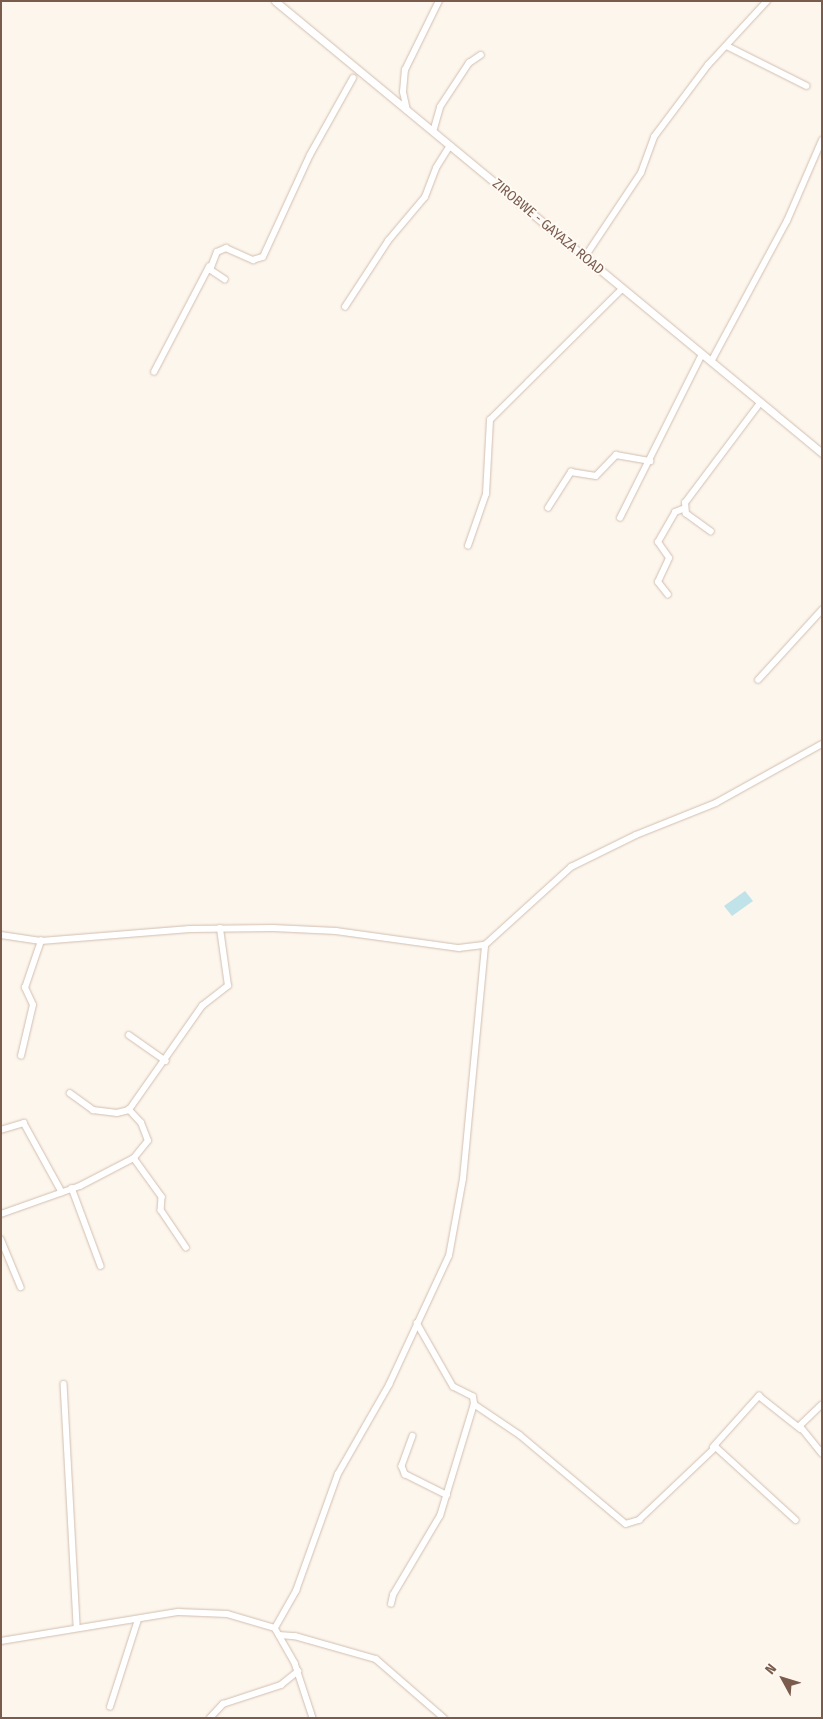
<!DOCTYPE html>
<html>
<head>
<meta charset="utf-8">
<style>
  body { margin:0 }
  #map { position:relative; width:823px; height:1719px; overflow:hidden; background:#fdf6ec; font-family:"Fira Sans Condensed",sans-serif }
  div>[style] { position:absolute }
  .water>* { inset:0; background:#bfe3e8 }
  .roads { filter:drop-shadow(0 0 1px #d1beb0) drop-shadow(0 0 1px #d1beb0) }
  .minor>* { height:5.5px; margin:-2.75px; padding:0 2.75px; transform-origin:2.75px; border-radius:2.75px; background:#fff }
  .tertiary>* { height:7px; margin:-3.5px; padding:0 3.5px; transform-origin:3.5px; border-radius:3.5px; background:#fff }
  span { translate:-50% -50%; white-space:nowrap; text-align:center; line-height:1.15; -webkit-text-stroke:4px #fffaf3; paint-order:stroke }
  .street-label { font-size:14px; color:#7a5c4d }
  .frame { position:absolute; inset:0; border:2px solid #7a5c4d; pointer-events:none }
  .north { position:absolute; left:758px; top:1654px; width:50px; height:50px; -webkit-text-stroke:4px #fffaf3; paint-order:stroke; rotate:309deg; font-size:14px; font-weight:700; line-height:20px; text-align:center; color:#7a5c4d }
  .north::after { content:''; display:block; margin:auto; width:18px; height:22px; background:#7a5c4d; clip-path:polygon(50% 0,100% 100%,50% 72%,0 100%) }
</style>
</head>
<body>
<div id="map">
  <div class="water">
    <div style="clip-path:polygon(745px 891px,753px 901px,732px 916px,724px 906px)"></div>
  </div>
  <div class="roads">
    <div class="minor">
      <div style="left:727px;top:46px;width:89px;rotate:26.6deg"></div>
      <div style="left:407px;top:111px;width:19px;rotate:-102deg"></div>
      <div style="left:403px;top:92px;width:22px;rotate:-85deg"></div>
      <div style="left:405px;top:70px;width:77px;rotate:-63.8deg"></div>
      <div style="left:433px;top:132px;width:26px;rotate:-74deg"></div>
      <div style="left:440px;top:107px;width:53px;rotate:-56.6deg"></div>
      <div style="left:469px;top:63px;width:14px;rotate:-34deg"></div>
      <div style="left:585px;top:257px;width:101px;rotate:-56.3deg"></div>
      <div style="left:641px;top:173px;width:38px;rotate:-70deg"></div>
      <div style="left:654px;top:137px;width:90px;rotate:-53.1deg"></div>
      <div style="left:708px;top:65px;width:87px;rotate:-47.3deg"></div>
      <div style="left:225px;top:280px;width:18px;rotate:-146deg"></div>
      <div style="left:210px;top:270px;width:19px;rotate:-69deg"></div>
      <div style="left:217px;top:252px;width:10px;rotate:-24deg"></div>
      <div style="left:226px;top:248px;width:30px;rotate:24deg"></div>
      <div style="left:253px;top:260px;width:10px;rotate:-17deg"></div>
      <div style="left:263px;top:257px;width:112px;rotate:-65.3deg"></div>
      <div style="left:310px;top:155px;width:88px;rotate:-60.8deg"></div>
      <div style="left:345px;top:307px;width:79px;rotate:-56.9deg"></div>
      <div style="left:388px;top:241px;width:57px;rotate:-49.9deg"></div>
      <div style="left:425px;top:197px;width:31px;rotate:-69deg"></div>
      <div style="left:436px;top:168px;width:26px;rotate:-58deg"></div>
      <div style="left:711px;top:362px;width:160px;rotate:-61.7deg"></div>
      <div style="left:787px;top:221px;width:88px;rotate:-66.6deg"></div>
      <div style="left:154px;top:372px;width:119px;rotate:-62.4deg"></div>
      <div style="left:548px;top:508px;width:43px;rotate:-57.4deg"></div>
      <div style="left:571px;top:472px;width:25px;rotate:9deg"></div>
      <div style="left:596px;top:476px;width:29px;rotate:-46deg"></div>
      <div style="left:616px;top:455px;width:35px;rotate:10deg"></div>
      <div style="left:620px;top:518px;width:183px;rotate:-63.4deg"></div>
      <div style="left:711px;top:532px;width:31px;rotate:-144deg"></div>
      <div style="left:686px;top:514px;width:11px;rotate:-95deg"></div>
      <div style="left:685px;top:503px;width:125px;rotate:-53.1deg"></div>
      <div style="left:468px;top:546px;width:55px;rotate:-70.9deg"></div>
      <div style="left:486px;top:494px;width:74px;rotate:-86.9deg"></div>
      <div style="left:490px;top:420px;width:186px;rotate:-44.8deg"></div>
      <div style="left:668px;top:595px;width:16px;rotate:-128deg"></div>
      <div style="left:658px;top:582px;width:26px;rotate:-65deg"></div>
      <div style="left:669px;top:558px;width:19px;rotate:-125deg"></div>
      <div style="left:658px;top:542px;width:34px;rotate:-60deg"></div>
      <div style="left:675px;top:512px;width:9px;rotate:-21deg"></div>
      <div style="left:758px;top:680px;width:95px;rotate:-47.6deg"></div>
      <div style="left:1px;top:935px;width:40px;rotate:8.5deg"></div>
      <div style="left:41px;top:941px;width:149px;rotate:-4.6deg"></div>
      <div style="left:190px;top:929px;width:83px;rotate:-0.7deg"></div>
      <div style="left:273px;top:928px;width:63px;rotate:2.7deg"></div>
      <div style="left:336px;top:931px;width:124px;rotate:7.9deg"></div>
      <div style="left:459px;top:948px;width:26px;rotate:-7deg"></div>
      <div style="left:485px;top:945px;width:116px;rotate:-42.2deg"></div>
      <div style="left:571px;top:867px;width:72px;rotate:-26.2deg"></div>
      <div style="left:636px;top:835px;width:86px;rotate:-21.8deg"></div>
      <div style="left:716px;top:803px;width:121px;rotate:-29.1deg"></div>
      <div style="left:129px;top:1035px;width:45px;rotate:35.1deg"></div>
      <div style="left:21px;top:1056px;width:52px;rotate:-76.8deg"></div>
      <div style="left:33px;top:1005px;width:19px;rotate:-115deg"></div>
      <div style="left:25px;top:988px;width:50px;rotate:-71.2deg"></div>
      <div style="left:70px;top:1093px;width:29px;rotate:36deg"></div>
      <div style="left:93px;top:1110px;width:24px;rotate:7deg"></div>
      <div style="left:117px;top:1113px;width:12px;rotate:-14deg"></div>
      <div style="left:129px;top:1110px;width:127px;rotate:-54.9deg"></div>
      <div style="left:202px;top:1006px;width:33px;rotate:-38deg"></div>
      <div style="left:228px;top:986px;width:58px;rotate:-98deg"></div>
      <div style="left:1px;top:1130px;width:24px;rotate:-17deg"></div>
      <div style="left:24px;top:1123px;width:79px;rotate:61.2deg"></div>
      <div style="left:134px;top:1158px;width:48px;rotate:54.3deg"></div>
      <div style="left:162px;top:1197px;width:13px;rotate:94deg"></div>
      <div style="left:161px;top:1210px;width:45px;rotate:56deg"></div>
      <div style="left:72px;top:1188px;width:83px;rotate:69.6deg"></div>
      <div style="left:1px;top:1214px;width:84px;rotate:-19.5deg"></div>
      <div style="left:80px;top:1186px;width:61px;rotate:-27.4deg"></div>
      <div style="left:134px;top:1158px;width:22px;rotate:-51deg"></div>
      <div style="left:148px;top:1141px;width:19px;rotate:-111deg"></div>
      <div style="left:141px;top:1123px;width:18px;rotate:-133deg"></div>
      <div style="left:1px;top:1239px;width:52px;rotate:67.4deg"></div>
      <div style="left:64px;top:1384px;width:243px;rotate:86.9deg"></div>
      <div style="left:474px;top:1404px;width:55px;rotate:34deg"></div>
      <div style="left:520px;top:1435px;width:138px;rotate:40deg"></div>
      <div style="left:626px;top:1524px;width:14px;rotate:-17deg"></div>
      <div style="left:639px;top:1520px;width:106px;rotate:-43.5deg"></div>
      <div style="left:716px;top:1447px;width:108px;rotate:42.4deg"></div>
      <div style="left:822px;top:1405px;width:30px;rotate:136deg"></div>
      <div style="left:800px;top:1426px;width:35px;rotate:51deg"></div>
      <div style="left:413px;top:1436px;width:32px;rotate:110deg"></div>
      <div style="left:402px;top:1466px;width:9px;rotate:69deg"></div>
      <div style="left:405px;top:1474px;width:47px;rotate:26.6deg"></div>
      <div style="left:713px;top:1447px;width:69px;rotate:-48deg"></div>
      <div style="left:759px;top:1396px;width:53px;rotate:38.2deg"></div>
      <div style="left:391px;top:1604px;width:9px;rotate:-77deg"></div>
      <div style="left:393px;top:1595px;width:92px;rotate:-59.3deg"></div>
      <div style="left:440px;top:1516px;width:117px;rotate:-73.1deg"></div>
      <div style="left:474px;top:1404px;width:7px;rotate:-98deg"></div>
      <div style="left:473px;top:1397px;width:22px;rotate:-153deg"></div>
      <div style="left:453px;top:1387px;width:73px;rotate:-119.7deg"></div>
      <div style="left:275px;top:1628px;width:43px;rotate:-60.4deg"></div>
      <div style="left:296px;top:1591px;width:124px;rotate:-70.3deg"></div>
      <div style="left:338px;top:1474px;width:103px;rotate:-60.2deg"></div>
      <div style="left:389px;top:1385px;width:142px;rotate:-65.1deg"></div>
      <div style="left:449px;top:1256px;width:78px;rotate:-79.7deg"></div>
      <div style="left:463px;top:1179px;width:235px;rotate:-84.6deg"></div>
      <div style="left:279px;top:1635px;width:16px;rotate:4deg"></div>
      <div style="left:295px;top:1636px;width:84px;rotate:15.9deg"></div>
      <div style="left:376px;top:1659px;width:90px;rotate:40.9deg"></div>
      <div style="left:1px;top:1641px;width:180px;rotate:-9.3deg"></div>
      <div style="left:179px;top:1612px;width:48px;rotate:2.4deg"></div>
      <div style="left:227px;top:1614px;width:50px;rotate:16.3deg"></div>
      <div style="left:275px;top:1628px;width:40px;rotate:60.3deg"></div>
      <div style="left:295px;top:1663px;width:58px;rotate:71.9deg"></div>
      <div style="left:110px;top:1707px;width:91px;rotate:-72.2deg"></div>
      <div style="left:210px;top:1718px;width:19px;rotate:-47deg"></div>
      <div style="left:223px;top:1704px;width:61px;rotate:-18.1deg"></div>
      <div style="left:281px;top:1685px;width:22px;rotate:-39deg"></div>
    </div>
    <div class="tertiary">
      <div style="left:275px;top:1px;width:710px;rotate:39.57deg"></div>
    </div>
  </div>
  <div class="street-label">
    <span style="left:548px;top:227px;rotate:40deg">ZIROBWE - GAYAZA ROAD</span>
  </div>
  <div class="frame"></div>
  <div class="north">N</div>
</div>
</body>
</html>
